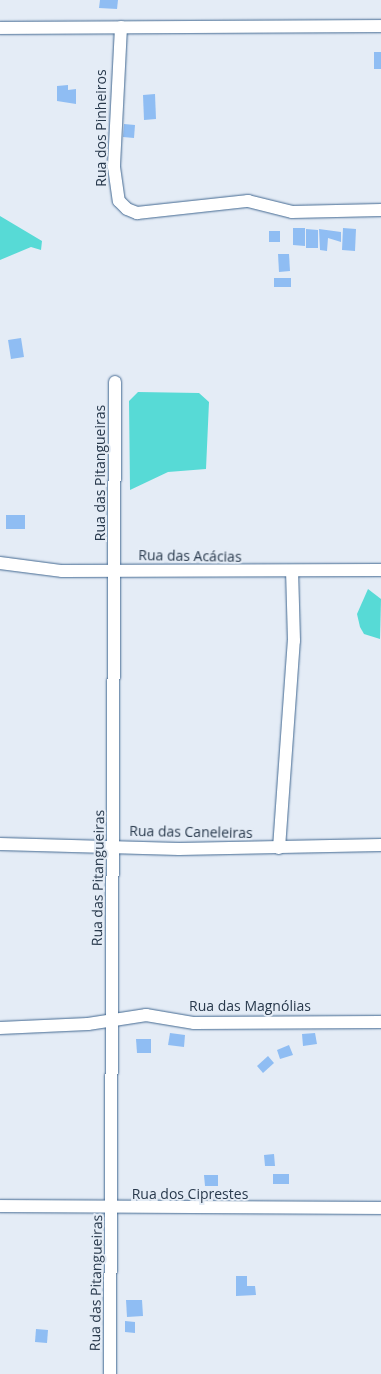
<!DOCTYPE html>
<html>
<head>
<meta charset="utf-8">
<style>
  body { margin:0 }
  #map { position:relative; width:381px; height:1374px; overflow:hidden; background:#e4ecf6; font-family:"Open Sans",sans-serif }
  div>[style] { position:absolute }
  .water>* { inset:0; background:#57dad6 }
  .building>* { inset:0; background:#8fbdf3 }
  .roads { filter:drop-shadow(0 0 1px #426891) drop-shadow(0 0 1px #426891) }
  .minor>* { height:12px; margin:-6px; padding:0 6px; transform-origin:6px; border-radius:6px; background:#fff }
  span { translate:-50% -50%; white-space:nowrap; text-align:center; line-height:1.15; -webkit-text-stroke:4px #e4ecf6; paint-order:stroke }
  .street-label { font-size:14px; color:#28394c }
</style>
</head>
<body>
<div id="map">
  <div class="water">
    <div style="clip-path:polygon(0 216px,42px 241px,41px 250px,31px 247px,0 260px)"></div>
    <div style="clip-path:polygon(138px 392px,199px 393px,209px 402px,206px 469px,168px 472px,130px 490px,129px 401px)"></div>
    <div style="clip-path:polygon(368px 589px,381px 599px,380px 639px,364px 634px,360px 627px,357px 614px)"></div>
  </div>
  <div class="building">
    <div style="clip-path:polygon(100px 0,118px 0,117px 9px,99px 8px)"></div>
    <div style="clip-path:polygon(374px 52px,381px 52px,381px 69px,374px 69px)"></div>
    <div style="clip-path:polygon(68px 85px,68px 90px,76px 89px,76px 104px,57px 101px,57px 86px)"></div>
    <div style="clip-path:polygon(155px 94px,156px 119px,144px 120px,143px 95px)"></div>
    <div style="clip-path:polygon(124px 124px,135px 125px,134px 138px,123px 137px)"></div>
    <div style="clip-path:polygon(293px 228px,305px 228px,305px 246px,293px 245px)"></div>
    <div style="clip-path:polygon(343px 228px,356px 229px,355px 251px,342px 250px)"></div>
    <div style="clip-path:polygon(306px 229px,318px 230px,318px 248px,306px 248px)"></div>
    <div style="clip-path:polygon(319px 229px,341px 232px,341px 242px,328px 238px,327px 251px,320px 250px)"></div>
    <div style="clip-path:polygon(269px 231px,280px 231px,280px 242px,269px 242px)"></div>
    <div style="clip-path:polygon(278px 254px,289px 254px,290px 271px,279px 272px)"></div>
    <div style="clip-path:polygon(274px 278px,291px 278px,291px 287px,274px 287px)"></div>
    <div style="clip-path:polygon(21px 338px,24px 357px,11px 359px,8px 340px)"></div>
    <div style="clip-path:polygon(6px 515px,25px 515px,25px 529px,6px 529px)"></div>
    <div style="clip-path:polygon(170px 1033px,185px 1035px,184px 1047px,168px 1045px)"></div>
    <div style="clip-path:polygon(315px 1033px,317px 1044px,303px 1046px,302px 1034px)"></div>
    <div style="clip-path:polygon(136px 1039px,151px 1039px,151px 1053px,137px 1053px)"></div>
    <div style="clip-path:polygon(289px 1045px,293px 1055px,280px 1059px,277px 1050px)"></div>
    <div style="clip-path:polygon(268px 1056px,274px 1063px,263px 1073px,257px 1066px)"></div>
    <div style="clip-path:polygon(274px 1154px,275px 1166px,265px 1166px,264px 1155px)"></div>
    <div style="clip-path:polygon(273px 1174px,289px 1174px,289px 1184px,273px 1184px)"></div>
    <div style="clip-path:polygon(204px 1175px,218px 1175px,218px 1186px,205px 1186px)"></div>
    <div style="clip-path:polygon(236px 1276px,247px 1276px,247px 1286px,255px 1286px,256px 1295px,236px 1296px)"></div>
    <div style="clip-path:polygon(126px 1300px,142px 1300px,143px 1316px,127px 1317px)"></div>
    <div style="clip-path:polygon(125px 1321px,135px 1322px,135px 1333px,125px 1332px)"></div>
    <div style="clip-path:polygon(36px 1329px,48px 1330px,47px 1343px,35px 1342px)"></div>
  </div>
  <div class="roads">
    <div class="minor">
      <div style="left:121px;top:27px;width:140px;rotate:92.9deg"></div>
      <div style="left:114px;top:167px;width:34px;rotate:82deg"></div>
      <div style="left:119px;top:201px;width:11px;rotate:45deg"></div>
      <div style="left:127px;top:209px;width:11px;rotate:22deg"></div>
      <div style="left:137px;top:213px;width:112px;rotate:-6.2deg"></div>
      <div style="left:248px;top:201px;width:45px;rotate:14deg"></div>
      <div style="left:292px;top:212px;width:89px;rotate:-1.3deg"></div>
      <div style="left:0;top:28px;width:381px;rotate:-0.3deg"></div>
      <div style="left:0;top:563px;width:63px;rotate:7.4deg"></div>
      <div style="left:62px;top:571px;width:319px;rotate:-0.2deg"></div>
      <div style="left:0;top:844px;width:179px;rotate:1.6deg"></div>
      <div style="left:179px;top:849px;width:202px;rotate:-1.1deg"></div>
      <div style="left:279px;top:848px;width:208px;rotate:-85.9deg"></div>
      <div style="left:294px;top:641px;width:70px;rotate:-91.6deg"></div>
      <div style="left:0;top:1028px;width:88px;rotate:-2.6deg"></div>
      <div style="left:88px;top:1024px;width:59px;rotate:-8.8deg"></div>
      <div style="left:146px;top:1015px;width:49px;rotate:9.5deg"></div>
      <div style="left:194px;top:1023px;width:187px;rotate:-0.3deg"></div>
      <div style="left:0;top:1206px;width:381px;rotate:0.3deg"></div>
      <div style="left:110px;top:1374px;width:992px;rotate:-89.71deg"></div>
    </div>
  </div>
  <div class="street-label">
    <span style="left:101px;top:128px;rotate:-90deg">Rua dos Pinheiros</span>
    <span style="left:100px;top:473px;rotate:-90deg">Rua das Pitangueiras</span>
    <span style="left:190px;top:556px;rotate:1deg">Rua das Acácias</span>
    <span style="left:191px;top:832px;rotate:1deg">Rua das Caneleiras</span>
    <span style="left:98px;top:878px;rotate:-89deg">Rua das Pitangueiras</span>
    <span style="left:250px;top:1006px">Rua das Magnólias</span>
    <span style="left:190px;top:1194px">Rua dos Ciprestes</span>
    <span style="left:96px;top:1283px;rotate:-89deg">Rua das Pitangueiras</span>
  </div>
</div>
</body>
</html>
